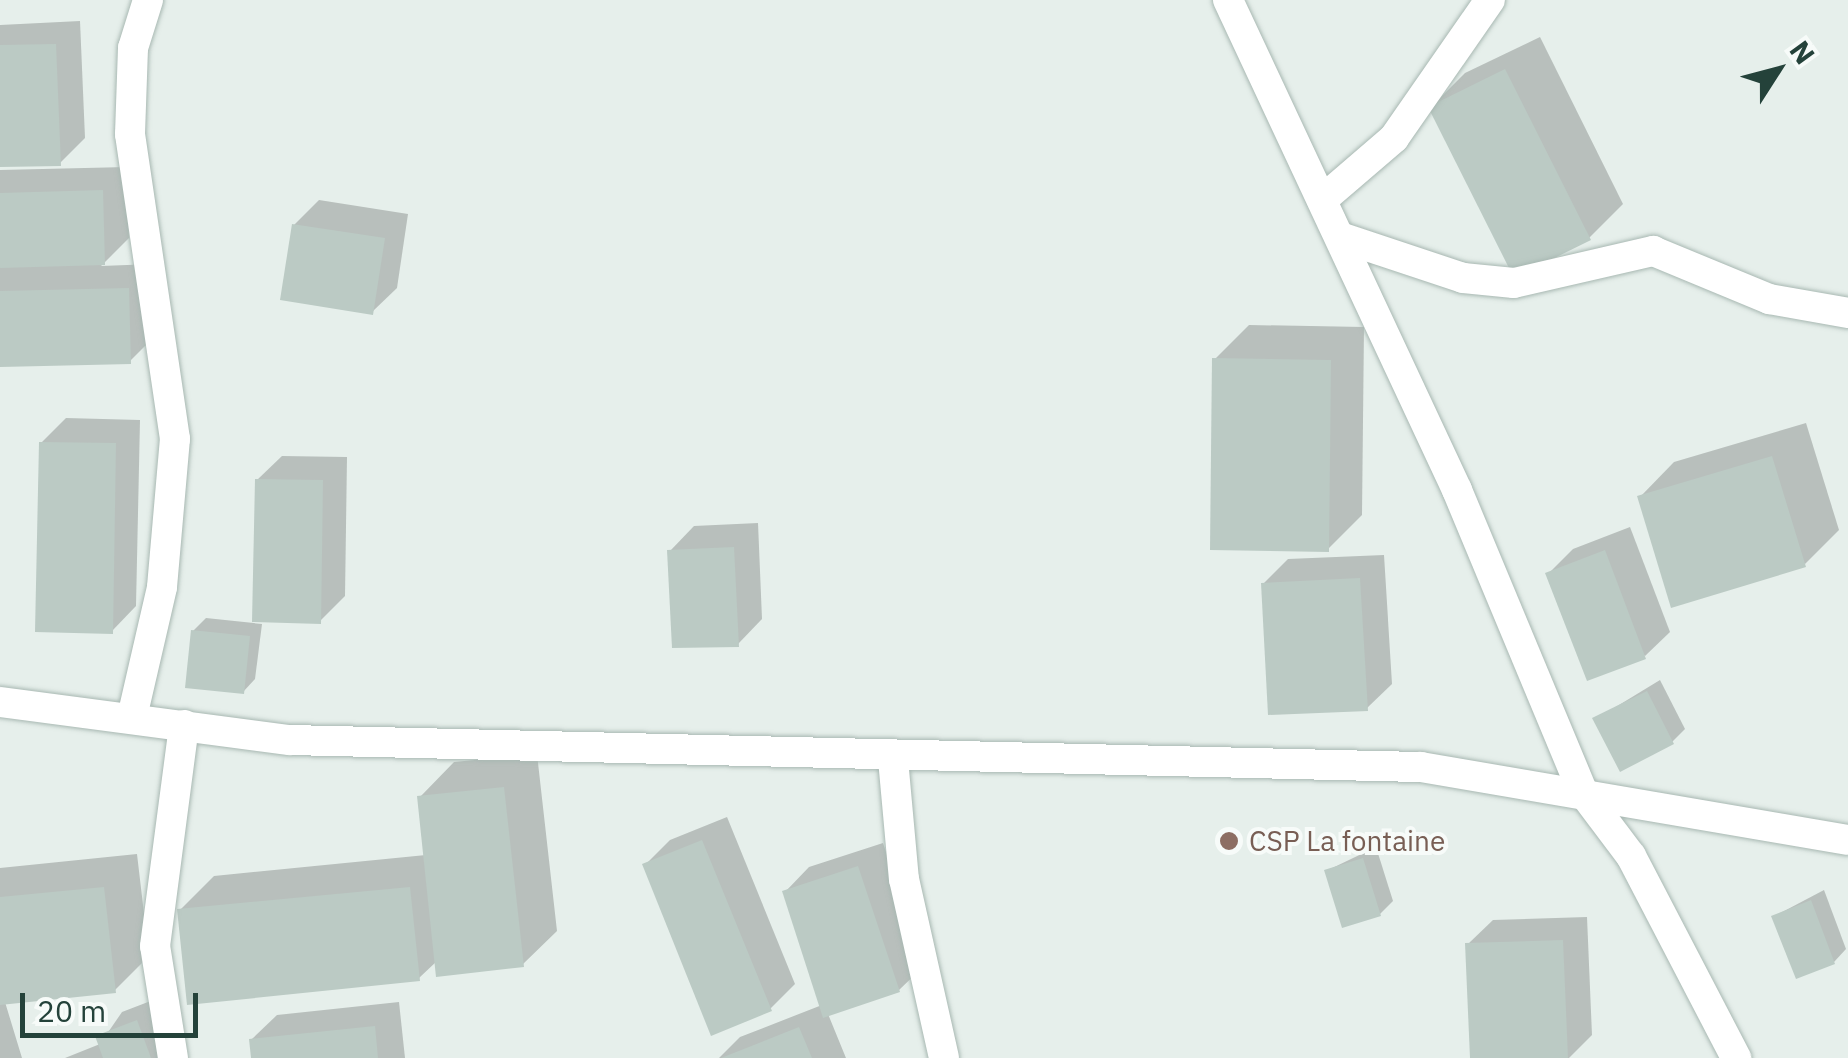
<!DOCTYPE html>
<html>
<head>
<meta charset="utf-8">
<style>
  body { margin:0 }
  #map { position:relative; width:1848px; height:1058px; overflow:hidden; background:#e6efeb; font-family:"IBM Plex Sans",sans-serif }
  div>[style] { position:absolute }
  .shadow>* { inset:0; background:#0003 }
  .building>* { inset:0; background:#bbcac4 }
  .roads { filter:drop-shadow(0 0 2px #a8b8b2) drop-shadow(0 0 2px #a8b8b2) }
  .minor>* { height:30px; margin:-15px; padding:0 15px; transform-origin:15px; border-radius:15px; background:#fff }
  .dots>* { width:28px; height:28px; translate:-50% -50%; box-sizing:border-box; border:5px solid #f7fbf9; border-radius:50% }
  span { translate:-50% -50%; white-space:nowrap; text-align:center; line-height:1.15; -webkit-text-stroke:8px #f7fbf9; paint-order:stroke }
  .education-label { font-size:28px; color:#785e54 }
  .left { translate:0 -50%; text-align:left }
  .north { position:absolute; left:1728px; top:20px; width:100px; height:100px; -webkit-text-stroke:8px #f7fbf9; paint-order:stroke; rotate:54deg; font-size:28px; font-weight:700; line-height:40px; text-align:center; color:#24423a }
  .north::after { content:''; display:block; margin:auto; width:35px; height:45px; background:#24423a; clip-path:polygon(50% 0,100% 100%,50% 72%,0 100%) }
  .scale { position:absolute; left:20px; top:993px; width:178px; height:45px; box-sizing:border-box; border:5px solid #24423a; border-top:0; padding-left:12px; font-size:30px; line-height:35px; white-space:nowrap; color:#24423a; -webkit-text-stroke:8px #f7fbf9; paint-order:stroke }
</style>
</head>
<body>
<div id="map">
  <div class="shadow">
    <div style="clip-path:polygon(80px 21px,85px 138px,60px 163px,0 165px,0 25px)"></div>
    <div style="clip-path:polygon(1540px 37px,1623px 204px,1589px 238px,1431px 107px,1465px 73px)"></div>
    <div style="clip-path:polygon(127px 167px,129px 238px,101px 266px,153px 264px,155px 336px,130px 361px,0 365px,0 170px)"></div>
    <div style="clip-path:polygon(319px 200px,408px 214px,397px 288px,372px 312px,294px 225px)"></div>
    <div style="clip-path:polygon(1249px 325px,1364px 327px,1362px 515px,1328px 549px,1215px 359px)"></div>
    <div style="clip-path:polygon(66px 418px,140px 420px,136px 606px,112px 631px,41px 443px)"></div>
    <div style="clip-path:polygon(1806px 423px,1839px 530px,1805px 564px,1640px 497px,1674px 462px)"></div>
    <div style="clip-path:polygon(282px 456px,347px 457px,345px 596px,320px 621px,257px 480px)"></div>
    <div style="clip-path:polygon(758px 523px,762px 619px,738px 644px,670px 551px,694px 526px)"></div>
    <div style="clip-path:polygon(1630px 527px,1670px 632px,1645px 656px,1548px 574px,1573px 549px)"></div>
    <div style="clip-path:polygon(1384px 555px,1392px 684px,1367px 708px,1263px 584px,1288px 559px)"></div>
    <div style="clip-path:polygon(206px 618px,262px 624px,255px 679px,243px 692px,193px 631px)"></div>
    <div style="clip-path:polygon(1660px 680px,1685px 729px,1672px 742px,1596px 719px)"></div>
    <div style="clip-path:polygon(537px 754px,557px 931px,522px 965px,437px 961px,419px 978px,180px 910px,214px 876px,426px 855px,420px 797px,454px 762px)"></div>
    <div style="clip-path:polygon(727px 817px,795px 984px,770px 1009px,645px 865px,670px 840px)"></div>
    <div style="clip-path:polygon(883px 843px,924px 966px,899px 990px,828px 1014px,846px 1058px,719px 1058px,740px 1037px,822px 1005px,785px 892px,809px 867px)"></div>
    <div style="clip-path:polygon(1376px 847px,1393px 901px,1380px 914px,1326px 871px)"></div>
    <div style="clip-path:polygon(137px 854px,149px 956px,114px 991px,5px 1002px,22px 1058px,0 1058px,0 868px)"></div>
    <div style="clip-path:polygon(1824px 890px,1846px 949px,1834px 962px,1773px 917px)"></div>
    <div style="clip-path:polygon(1587px 917px,1592px 1035px,1569px 1058px,1472px 1058px,1468px 944px,1493px 920px)"></div>
    <div style="clip-path:polygon(161px 997px,184px 1058px,65px 1058px,100px 1044px,122px 1012px)"></div>
    <div style="clip-path:polygon(399px 1002px,405px 1058px,254px 1058px,252px 1039px,277px 1015px)"></div>
  </div>
  <div class="building">
    <div style="clip-path:polygon(56px 44px,61px 166px,0 167px,0 45px)"></div>
    <div style="clip-path:polygon(1505px 69px,1591px 240px,1514px 278px,1428px 107px)"></div>
    <div style="clip-path:polygon(103px 190px,105px 265px,0 268px,0 193px)"></div>
    <div style="clip-path:polygon(292px 224px,385px 238px,373px 315px,280px 300px)"></div>
    <div style="clip-path:polygon(129px 288px,131px 364px,0 367px,0 291px)"></div>
    <div style="clip-path:polygon(1212px 358px,1331px 360px,1329px 552px,1210px 550px)"></div>
    <div style="clip-path:polygon(39px 442px,116px 443px,113px 634px,35px 632px)"></div>
    <div style="clip-path:polygon(1772px 456px,1806px 567px,1671px 608px,1637px 496px)"></div>
    <div style="clip-path:polygon(255px 479px,323px 480px,321px 624px,252px 622px)"></div>
    <div style="clip-path:polygon(734px 547px,739px 647px,672px 648px,667px 550px)"></div>
    <div style="clip-path:polygon(1605px 550px,1646px 659px,1587px 681px,1545px 573px)"></div>
    <div style="clip-path:polygon(1360px 578px,1368px 711px,1268px 715px,1261px 583px)"></div>
    <div style="clip-path:polygon(191px 630px,250px 636px,244px 694px,185px 688px)"></div>
    <div style="clip-path:polygon(1647px 691px,1674px 744px,1620px 772px,1592px 718px)"></div>
    <div style="clip-path:polygon(504px 787px,524px 967px,436px 977px,417px 796px)"></div>
    <div style="clip-path:polygon(702px 840px,772px 1011px,711px 1036px,642px 864px)"></div>
    <div style="clip-path:polygon(1363px 858px,1381px 916px,1342px 928px,1324px 870px)"></div>
    <div style="clip-path:polygon(858px 866px,900px 992px,823px 1018px,782px 891px)"></div>
    <div style="clip-path:polygon(104px 887px,116px 993px,0 1005px,0 897px)"></div>
    <div style="clip-path:polygon(410px 887px,420px 981px,187px 1005px,177px 909px)"></div>
    <div style="clip-path:polygon(1811px 900px,1835px 964px,1796px 979px,1771px 916px)"></div>
    <div style="clip-path:polygon(1563px 940px,1568px 1058px,1470px 1058px,1465px 943px)"></div>
    <div style="clip-path:polygon(137px 1020px,151px 1058px,103px 1058px,95px 1036px)"></div>
    <div style="clip-path:polygon(375px 1026px,378px 1058px,251px 1058px,249px 1039px)"></div>
    <div style="clip-path:polygon(799px 1027px,812px 1058px,721px 1058px)"></div>
  </div>
  <div class="roads">
    <div class="minor">
      <div style="left:1228px;top:0;width:541px;rotate:64.95deg"></div>
      <div style="left:1457px;top:490px;width:326px;rotate:67.4deg"></div>
      <div style="left:1582px;top:791px;width:81px;rotate:53deg"></div>
      <div style="left:1631px;top:856px;width:228px;rotate:62.5deg"></div>
      <div style="left:1322px;top:200px;width:95px;rotate:-40.7deg"></div>
      <div style="left:1394px;top:138px;width:168px;rotate:-55.2deg"></div>
      <div style="left:1340px;top:237px;width:130px;rotate:18.4deg"></div>
      <div style="left:1463px;top:278px;width:51px;rotate:5.6deg"></div>
      <div style="left:1514px;top:283px;width:143px;rotate:-13deg"></div>
      <div style="left:1653px;top:251px;width:126px;rotate:22.5deg"></div>
      <div style="left:1769px;top:299px;width:80px;rotate:10deg"></div>
      <div style="left:0;top:702px;width:292px;rotate:7.5deg"></div>
      <div style="left:290px;top:740px;width:1131px;rotate:1.37deg"></div>
      <div style="left:1421px;top:767px;width:433px;rotate:9.7deg"></div>
      <div style="left:133px;top:713px;width:129px;rotate:-77deg"></div>
      <div style="left:162px;top:587px;width:149px;rotate:-85deg"></div>
      <div style="left:175px;top:439px;width:308px;rotate:-98.4deg"></div>
      <div style="left:130px;top:134px;width:86px;rotate:-88deg"></div>
      <div style="left:133px;top:48px;width:50px;rotate:-72.6deg"></div>
      <div style="left:893px;top:759px;width:121px;rotate:84.8deg"></div>
      <div style="left:904px;top:879px;width:183px;rotate:77.4deg"></div>
      <div style="left:173px;top:1058px;width:113px;rotate:-99.1deg"></div>
      <div style="left:155px;top:946px;width:223px;rotate:-82.5deg"></div>
    </div>
  </div>
  <div class="dots">
    <div style="left:1229px;top:841px;background:#8d6e63"></div>
  </div>
  <div class="education-label">
    <span class="left" style="left:1249px;top:841px">CSP La fontaine</span>
  </div>
  <div class="north">N</div>
  <div class="scale">20 m</div>
</div>
</body>
</html>
